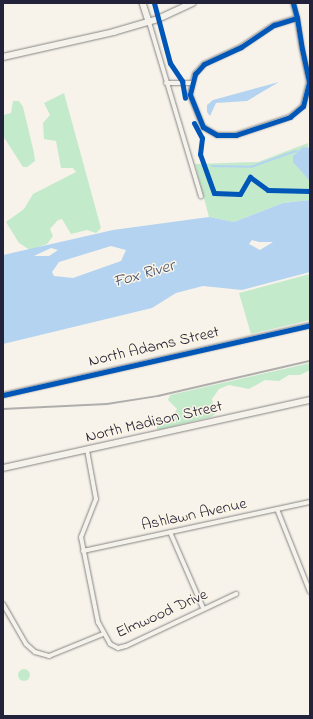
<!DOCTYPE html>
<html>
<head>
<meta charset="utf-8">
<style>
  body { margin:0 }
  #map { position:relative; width:313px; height:719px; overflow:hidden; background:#f7f3ea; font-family:"Indie Flower",sans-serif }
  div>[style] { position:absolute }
  .green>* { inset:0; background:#c3eacb }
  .round { border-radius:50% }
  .water>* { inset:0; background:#b4d3f0 }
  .stream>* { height:1.5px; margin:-0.75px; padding:0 0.75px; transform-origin:0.75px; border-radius:0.75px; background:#b4d3f0 }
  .roads { filter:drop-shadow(0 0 1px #868485) drop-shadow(0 0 1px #868485) }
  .street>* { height:4px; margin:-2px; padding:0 2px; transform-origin:2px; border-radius:2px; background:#f5f2ec }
  .secondary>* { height:5.5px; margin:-2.75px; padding:0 2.75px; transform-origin:2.75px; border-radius:2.75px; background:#f5f2ec }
  .rail>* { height:1.5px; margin:-0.75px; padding:0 0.75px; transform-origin:0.75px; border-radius:0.75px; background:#b0aead }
  .cycleway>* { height:5px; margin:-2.5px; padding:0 2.5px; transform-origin:2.5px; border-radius:2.5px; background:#0057b8 }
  span { translate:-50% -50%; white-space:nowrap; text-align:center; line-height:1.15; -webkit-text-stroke:3px #fcf5e5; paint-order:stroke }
  .street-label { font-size:16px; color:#22223b }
  .water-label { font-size:17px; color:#455372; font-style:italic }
  .frame { position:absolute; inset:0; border:4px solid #22223b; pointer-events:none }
</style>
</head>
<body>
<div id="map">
  <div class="green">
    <div style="clip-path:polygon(64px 93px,101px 228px,96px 233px,87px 230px,71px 234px,62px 219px,58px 220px,50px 229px,53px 236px,47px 244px,30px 250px,19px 243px,6px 222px,24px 209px,33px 194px,76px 172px,73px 168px,61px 168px,56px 141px,44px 139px,43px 123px,50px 115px,44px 103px)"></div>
    <div style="clip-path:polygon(13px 101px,19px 101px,23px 107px,34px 153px,35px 161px,27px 167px,23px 167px,3px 136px,3px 115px,11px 113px)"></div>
    <div style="clip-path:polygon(308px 143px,310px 200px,283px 203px,234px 222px,209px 217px,195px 164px,258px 162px)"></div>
    <div style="clip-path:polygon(310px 274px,310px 320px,251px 334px,239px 293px)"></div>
    <div style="clip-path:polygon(310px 363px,310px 370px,300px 375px,289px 375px,279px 381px,265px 380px,249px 389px,229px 385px,219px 389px,212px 399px,215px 414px,211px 417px,157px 430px,157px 426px,171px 419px,177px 409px,168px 400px,170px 395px)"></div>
    <div class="round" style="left:18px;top:669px;width:12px;height:12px"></div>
  </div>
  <div class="water">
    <div style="clip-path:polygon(279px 82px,247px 101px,216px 103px,210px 116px,207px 112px,207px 105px,213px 100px)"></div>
    <div style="clip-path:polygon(303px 147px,310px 148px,310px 181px,293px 162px,293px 156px)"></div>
    <div style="clip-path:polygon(evenodd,310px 200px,310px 272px,242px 290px,203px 286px,176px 293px,152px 308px,3px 344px,3px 255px,113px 230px,209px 217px,234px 222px,283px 203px,310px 200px,252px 240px,259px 242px,273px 242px,260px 250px,249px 244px,252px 240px,310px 200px,111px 246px,126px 250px,121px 261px,73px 278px,54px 276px,52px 272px,59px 262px,111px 246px,310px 200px,51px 248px,58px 250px,49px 256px,34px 256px,51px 248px)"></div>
  </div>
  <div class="stream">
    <div style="left:212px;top:166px;width:39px;rotate:1deg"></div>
    <div style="left:251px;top:167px;width:48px;rotate:-19.6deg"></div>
  </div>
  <div class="roads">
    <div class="street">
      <div style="left:293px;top:3px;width:16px;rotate:75deg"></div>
      <div style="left:297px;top:18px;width:31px;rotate:81deg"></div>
      <div style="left:302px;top:49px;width:34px;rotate:78deg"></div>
      <div style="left:309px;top:82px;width:25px;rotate:104deg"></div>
      <div style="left:303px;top:106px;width:17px;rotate:140deg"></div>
      <div style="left:290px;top:117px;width:57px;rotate:161.6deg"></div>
      <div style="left:236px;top:135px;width:19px;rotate:180deg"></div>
      <div style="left:217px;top:135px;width:16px;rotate:-150deg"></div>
      <div style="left:203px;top:127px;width:35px;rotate:-112deg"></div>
      <div style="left:190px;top:94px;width:21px;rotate:-76deg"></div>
      <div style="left:195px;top:74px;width:13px;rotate:-48deg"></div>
      <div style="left:204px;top:64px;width:41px;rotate:-24.7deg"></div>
      <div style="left:241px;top:47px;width:40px;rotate:-34deg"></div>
      <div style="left:274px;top:25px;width:24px;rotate:-17deg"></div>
      <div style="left:149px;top:22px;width:182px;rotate:73.4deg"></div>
      <div style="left:166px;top:83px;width:25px"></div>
      <div style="left:3px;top:395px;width:315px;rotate:-12.8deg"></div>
      <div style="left:87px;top:450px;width:50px;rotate:79.6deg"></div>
      <div style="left:96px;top:499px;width:41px;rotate:111.5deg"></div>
      <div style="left:81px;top:537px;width:87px;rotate:78.7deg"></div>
      <div style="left:98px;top:622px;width:25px;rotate:61deg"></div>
      <div style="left:110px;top:644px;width:9px;rotate:27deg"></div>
      <div style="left:118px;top:648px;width:8px;rotate:-14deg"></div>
      <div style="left:126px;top:646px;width:122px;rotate:-25.3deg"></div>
      <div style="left:277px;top:509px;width:89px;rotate:68.3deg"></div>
      <div style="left:170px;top:532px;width:83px;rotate:66.5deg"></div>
      <div style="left:83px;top:551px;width:232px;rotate:-12.2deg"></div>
      <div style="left:3px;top:604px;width:46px;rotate:60.1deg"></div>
      <div style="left:26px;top:644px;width:12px;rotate:42deg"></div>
      <div style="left:35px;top:652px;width:15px;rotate:16deg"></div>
      <div style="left:49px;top:656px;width:58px;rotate:-22.2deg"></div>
    </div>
    <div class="secondary">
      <div style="left:143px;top:3px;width:20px;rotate:72deg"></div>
      <div style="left:3px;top:57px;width:114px;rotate:-12.7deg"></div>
      <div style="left:114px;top:32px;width:46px;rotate:-16.5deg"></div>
      <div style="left:158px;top:19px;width:38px;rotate:-25deg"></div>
      <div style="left:3px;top:468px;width:314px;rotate:-12.5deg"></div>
    </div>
  </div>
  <div class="rail">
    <div style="left:3px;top:409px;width:104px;rotate:-2.8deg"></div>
    <div style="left:107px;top:404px;width:52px;rotate:-8.9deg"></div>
    <div style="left:158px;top:396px;width:156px;rotate:-13deg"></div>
  </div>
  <div class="cycleway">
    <div style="left:154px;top:3px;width:62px;rotate:75.1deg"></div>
    <div style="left:170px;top:63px;width:22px;rotate:56deg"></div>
    <div style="left:182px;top:81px;width:17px;rotate:80deg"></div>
    <div style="left:293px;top:3px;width:16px;rotate:75deg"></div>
    <div style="left:297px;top:18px;width:31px;rotate:81deg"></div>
    <div style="left:302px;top:49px;width:34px;rotate:78deg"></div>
    <div style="left:309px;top:82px;width:25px;rotate:104deg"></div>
    <div style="left:303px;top:106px;width:17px;rotate:140deg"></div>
    <div style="left:290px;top:117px;width:57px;rotate:161.6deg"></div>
    <div style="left:236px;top:135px;width:19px;rotate:180deg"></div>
    <div style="left:217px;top:135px;width:16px;rotate:-150deg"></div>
    <div style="left:203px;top:127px;width:35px;rotate:-112deg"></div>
    <div style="left:190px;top:94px;width:21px;rotate:-76deg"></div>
    <div style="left:195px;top:74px;width:13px;rotate:-48deg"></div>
    <div style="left:204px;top:64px;width:41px;rotate:-24.7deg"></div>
    <div style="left:241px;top:47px;width:40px;rotate:-34deg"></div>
    <div style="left:274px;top:25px;width:24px;rotate:-17deg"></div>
    <div style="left:194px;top:123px;width:17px;rotate:62deg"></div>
    <div style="left:202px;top:138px;width:16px;rotate:97deg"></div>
    <div style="left:200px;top:154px;width:41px;rotate:70.3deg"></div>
    <div style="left:214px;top:193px;width:26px;rotate:2deg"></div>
    <div style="left:240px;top:194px;width:20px;rotate:-60deg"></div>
    <div style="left:250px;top:177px;width:22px;rotate:36deg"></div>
    <div style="left:268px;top:190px;width:42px;rotate:1.4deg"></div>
    <div style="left:3px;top:395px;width:315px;rotate:-12.8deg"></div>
  </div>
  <div class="street-label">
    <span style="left:154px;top:347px;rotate:-13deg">North Adams Street</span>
    <span style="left:154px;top:422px;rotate:-13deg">North Madison Street</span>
    <span style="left:194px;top:515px;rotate:-12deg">Ashlawn Avenue</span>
    <span style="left:162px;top:614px;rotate:-24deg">Elmwood Drive</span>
  </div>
  <div class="water-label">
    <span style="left:144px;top:274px;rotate:-16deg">Fox River</span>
  </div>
  <div class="frame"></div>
</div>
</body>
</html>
